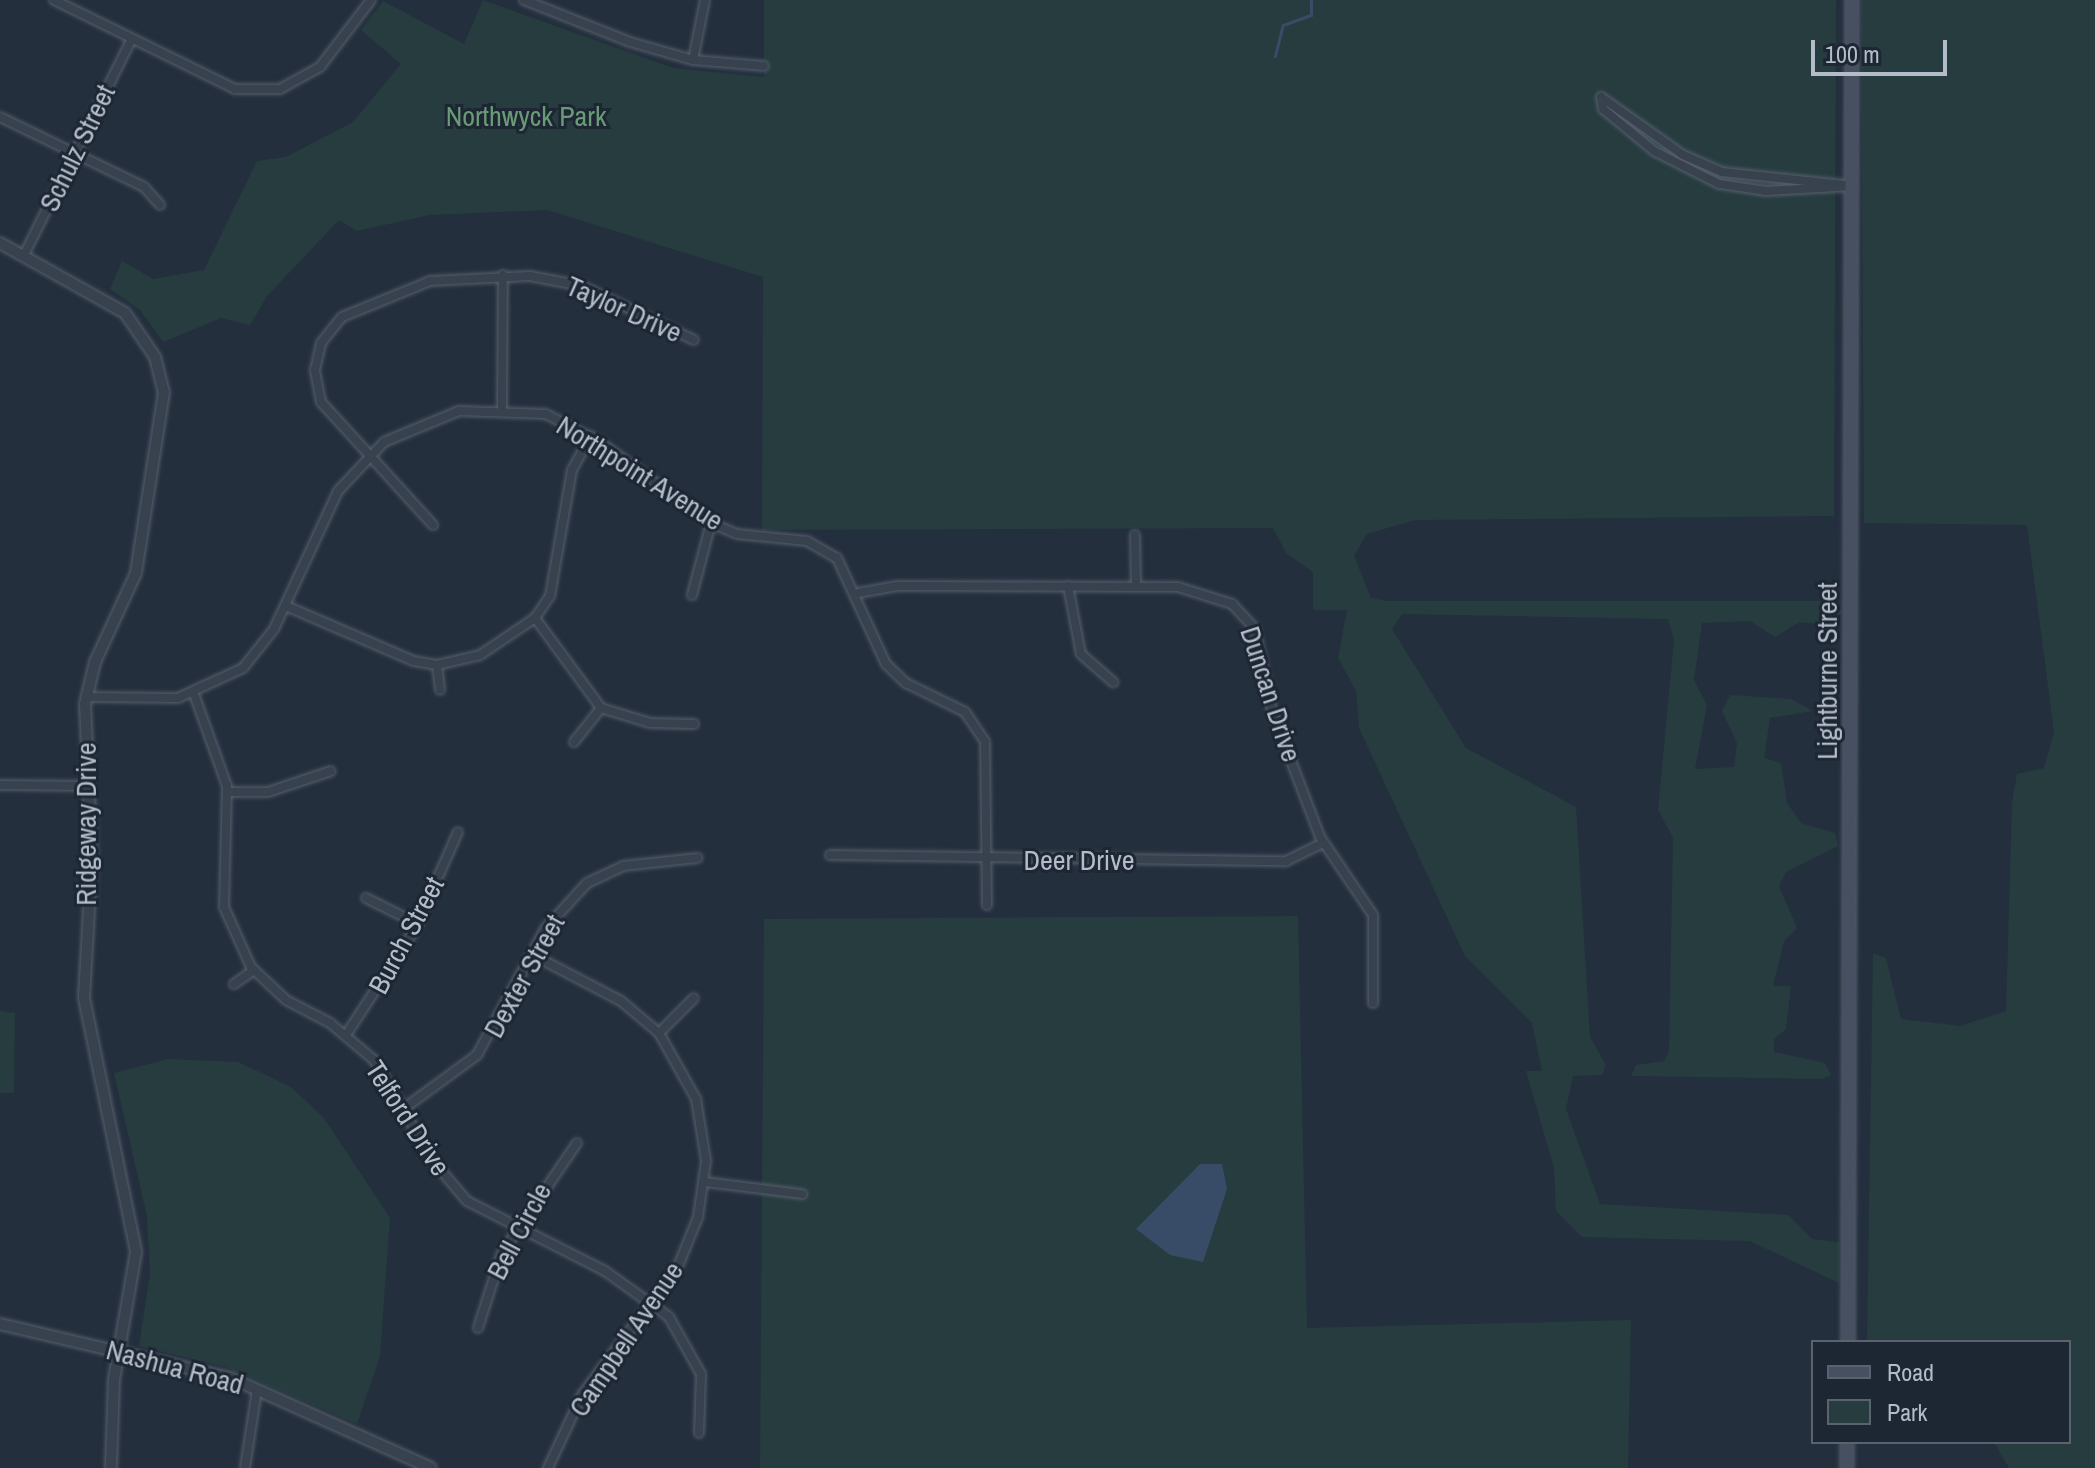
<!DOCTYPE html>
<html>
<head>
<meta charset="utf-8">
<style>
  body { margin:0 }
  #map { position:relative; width:2095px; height:1468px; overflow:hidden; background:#242f3e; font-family:"Archivo Narrow",sans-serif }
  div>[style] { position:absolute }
  .green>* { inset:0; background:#263c3f }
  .water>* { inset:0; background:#394c67 }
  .stream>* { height:3px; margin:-1.5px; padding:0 1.5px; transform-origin:1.5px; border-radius:1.5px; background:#394c67 }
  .roads { filter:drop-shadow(0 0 2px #565f6c) drop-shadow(0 0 2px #565f6c) }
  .minor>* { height:8px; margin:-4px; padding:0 4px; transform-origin:4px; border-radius:4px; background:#38414e }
  .tertiary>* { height:10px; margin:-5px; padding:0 5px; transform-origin:5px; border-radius:5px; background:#38414e }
  .secondary>* { height:12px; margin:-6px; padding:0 6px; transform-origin:6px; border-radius:6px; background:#465061 }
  span { translate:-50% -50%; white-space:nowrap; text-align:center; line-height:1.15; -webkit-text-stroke:6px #1d2633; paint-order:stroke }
  .park-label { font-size:28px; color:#6b9a76 }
  .street-label { font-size:28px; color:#b4bcc9 }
  .legend { position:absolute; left:1811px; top:1340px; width:260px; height:104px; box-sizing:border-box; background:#1d2633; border:2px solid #59626f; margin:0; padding:10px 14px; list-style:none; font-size:24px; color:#b4bcc9 }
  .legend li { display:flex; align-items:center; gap:16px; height:40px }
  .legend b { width:40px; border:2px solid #59626f }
  .scale { position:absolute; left:1811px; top:40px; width:136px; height:36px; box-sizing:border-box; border:4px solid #b4bcc9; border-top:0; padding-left:10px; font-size:24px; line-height:28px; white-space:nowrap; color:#b4bcc9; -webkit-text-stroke:6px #1d2633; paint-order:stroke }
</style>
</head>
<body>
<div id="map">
  <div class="green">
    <div style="clip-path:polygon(483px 0,673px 68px,764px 77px,764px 0,1836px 0,1834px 516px,1415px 520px,1367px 534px,1354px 556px,1371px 598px,1386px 601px,1828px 601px,1843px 613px,1819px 624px,1799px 622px,1775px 637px,1750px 621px,1702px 623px,1694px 680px,1707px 705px,1695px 769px,1734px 767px,1737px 743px,1722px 711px,1730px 695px,1791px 699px,1813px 711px,1770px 718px,1764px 758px,1781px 763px,1787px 803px,1801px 823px,1835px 833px,1838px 846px,1786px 872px,1779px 886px,1797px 928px,1784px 941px,1773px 986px,1791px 986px,1786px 1029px,1774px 1039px,1774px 1052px,1825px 1063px,1831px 1075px,1822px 1079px,1631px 1076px,1636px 1065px,1664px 1061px,1669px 1052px,1673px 838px,1658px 810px,1674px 640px,1668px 619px,1402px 614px,1392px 629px,1466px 748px,1576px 807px,1590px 1037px,1606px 1065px,1602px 1075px,1573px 1076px,1566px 1109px,1600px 1204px,1788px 1215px,1812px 1239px,1839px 1242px,1839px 1283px,1750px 1241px,1582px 1237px,1556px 1211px,1554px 1168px,1526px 1071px,1542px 1071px,1532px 1023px,1465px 956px,1359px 728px,1356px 691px,1338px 658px,1347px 610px,1313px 610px,1313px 572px,1286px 553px,1273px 528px,762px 530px,763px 277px,547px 210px,429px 215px,357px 231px,339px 220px,267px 296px,250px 325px,221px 318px,163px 342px,140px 310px,110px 289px,122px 261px,153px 279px,204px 270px,257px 161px,286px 157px,353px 122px,401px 64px,361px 30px,383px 1px,464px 44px)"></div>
    <div style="clip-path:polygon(1861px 0,2095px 0,2095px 1468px,2009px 1468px,1994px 1442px,2069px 1442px,2069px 1342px,1867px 1342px,1873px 953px,1886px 958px,1901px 1019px,1960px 1026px,2006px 1011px,2012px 803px,2017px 774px,2044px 768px,2054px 732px,2027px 525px,1864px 523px)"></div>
    <div style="clip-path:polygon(1298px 916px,1307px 1328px,1631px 1320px,1628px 1468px,760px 1468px,764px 919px)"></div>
    <div style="clip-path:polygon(0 1011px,15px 1013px,14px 1093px,0 1093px)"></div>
    <div style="clip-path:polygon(168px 1059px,238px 1062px,291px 1087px,324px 1118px,390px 1218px,380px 1356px,357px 1424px,226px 1367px,139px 1346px,150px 1274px,147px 1216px,114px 1073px)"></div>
  </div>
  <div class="water">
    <div style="clip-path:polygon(1200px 1164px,1222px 1164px,1227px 1189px,1203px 1262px,1170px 1255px,1136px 1229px)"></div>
  </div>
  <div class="stream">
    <div style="left:1275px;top:56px;width:32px;rotate:-76deg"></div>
    <div style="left:1283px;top:25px;width:30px;rotate:-20deg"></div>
    <div style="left:1311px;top:15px;width:15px;rotate:-90deg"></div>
  </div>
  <div class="roads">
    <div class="minor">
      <div style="left:54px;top:0;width:202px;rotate:26.2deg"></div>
      <div style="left:235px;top:89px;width:45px"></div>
      <div style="left:280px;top:89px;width:46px;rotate:-28.8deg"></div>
      <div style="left:320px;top:67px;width:84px;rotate:-52.7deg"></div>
      <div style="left:524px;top:0;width:114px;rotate:21.6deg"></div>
      <div style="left:630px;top:42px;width:66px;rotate:15.9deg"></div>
      <div style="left:693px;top:60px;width:71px;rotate:4.8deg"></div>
      <div style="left:693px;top:60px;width:61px;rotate:-78.7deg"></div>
      <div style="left:1601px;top:97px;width:100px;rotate:35.3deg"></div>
      <div style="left:1683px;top:155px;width:43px;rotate:23.6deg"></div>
      <div style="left:1722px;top:172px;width:132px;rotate:6.1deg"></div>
      <div style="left:1853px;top:186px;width:87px;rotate:176.7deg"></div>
      <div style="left:1766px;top:191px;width:48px;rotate:-171.5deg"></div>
      <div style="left:1719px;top:184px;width:73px;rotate:-153.1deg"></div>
      <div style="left:1654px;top:151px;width:66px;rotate:-140.5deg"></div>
      <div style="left:1603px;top:109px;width:12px;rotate:-99deg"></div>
      <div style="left:0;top:117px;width:160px;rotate:25.9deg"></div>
      <div style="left:144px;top:187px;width:24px;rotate:48deg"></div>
      <div style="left:24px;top:255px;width:238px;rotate:-63.5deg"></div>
      <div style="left:502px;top:407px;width:132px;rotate:-89.6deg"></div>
      <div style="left:433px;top:525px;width:166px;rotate:-132.3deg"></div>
      <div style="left:321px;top:402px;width:33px;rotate:-101deg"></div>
      <div style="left:315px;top:370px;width:28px;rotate:-77deg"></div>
      <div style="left:321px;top:343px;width:33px;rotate:-51deg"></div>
      <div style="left:342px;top:317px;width:95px;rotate:-22.2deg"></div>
      <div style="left:430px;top:281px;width:100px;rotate:-2.9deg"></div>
      <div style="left:530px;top:276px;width:53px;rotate:10.9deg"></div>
      <div style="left:582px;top:286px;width:124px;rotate:25.7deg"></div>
      <div style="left:1135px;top:535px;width:52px;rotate:88.9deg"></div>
      <div style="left:1068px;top:586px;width:69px;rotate:79.2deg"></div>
      <div style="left:1081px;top:654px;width:43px;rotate:41.2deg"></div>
      <div style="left:858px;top:593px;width:40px;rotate:-10deg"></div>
      <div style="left:897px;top:586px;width:281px;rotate:0.2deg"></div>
      <div style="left:1178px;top:587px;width:57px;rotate:17.5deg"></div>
      <div style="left:1232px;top:604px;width:34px;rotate:47deg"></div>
      <div style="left:1255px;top:629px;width:84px;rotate:78.3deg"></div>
      <div style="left:1272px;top:711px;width:135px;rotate:69.1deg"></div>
      <div style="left:1320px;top:837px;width:94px;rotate:55.8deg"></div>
      <div style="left:1373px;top:915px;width:88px;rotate:90deg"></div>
      <div style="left:692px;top:595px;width:74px;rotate:-75.2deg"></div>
      <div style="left:286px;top:606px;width:139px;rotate:23.3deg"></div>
      <div style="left:414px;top:661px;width:23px;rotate:10deg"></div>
      <div style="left:437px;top:665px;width:44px;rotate:-13.1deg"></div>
      <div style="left:480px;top:655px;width:66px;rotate:-33.9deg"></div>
      <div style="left:535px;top:618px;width:27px;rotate:-56deg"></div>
      <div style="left:550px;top:596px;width:128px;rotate:-80.1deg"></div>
      <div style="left:572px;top:470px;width:39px;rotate:-61deg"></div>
      <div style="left:535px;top:618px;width:112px;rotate:53.7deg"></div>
      <div style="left:601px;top:708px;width:51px;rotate:17deg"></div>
      <div style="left:650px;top:723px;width:44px;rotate:1.3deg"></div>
      <div style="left:437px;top:665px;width:25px;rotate:83deg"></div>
      <div style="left:194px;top:694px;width:98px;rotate:70.3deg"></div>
      <div style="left:227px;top:786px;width:121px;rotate:91.4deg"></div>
      <div style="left:224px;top:907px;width:66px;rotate:65.8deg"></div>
      <div style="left:251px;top:967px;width:48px;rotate:43.3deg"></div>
      <div style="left:286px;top:1000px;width:50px;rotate:27.6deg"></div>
      <div style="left:330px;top:1023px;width:57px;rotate:40.1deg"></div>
      <div style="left:374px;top:1060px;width:117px;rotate:59.7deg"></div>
      <div style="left:433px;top:1161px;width:52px;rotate:49.6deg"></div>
      <div style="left:467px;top:1201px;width:155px;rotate:26.9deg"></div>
      <div style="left:605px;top:1271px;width:79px;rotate:35.7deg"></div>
      <div style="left:669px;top:1317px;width:65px;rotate:60.7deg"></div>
      <div style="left:701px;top:1374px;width:59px;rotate:91.9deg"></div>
      <div style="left:86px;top:697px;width:92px;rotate:0.6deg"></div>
      <div style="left:178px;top:698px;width:72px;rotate:-24.8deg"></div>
      <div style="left:243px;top:668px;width:50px;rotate:-51.5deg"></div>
      <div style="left:274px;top:629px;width:152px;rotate:-65.1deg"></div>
      <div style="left:338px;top:491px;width:67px;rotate:-46.8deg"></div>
      <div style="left:384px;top:442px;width:81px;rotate:-22.5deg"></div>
      <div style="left:459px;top:411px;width:87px;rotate:2deg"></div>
      <div style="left:546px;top:414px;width:62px;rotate:27.8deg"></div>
      <div style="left:601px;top:443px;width:136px;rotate:36deg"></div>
      <div style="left:711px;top:523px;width:28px;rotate:23deg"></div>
      <div style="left:737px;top:534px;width:70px;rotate:5.7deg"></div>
      <div style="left:807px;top:541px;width:34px;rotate:30deg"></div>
      <div style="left:837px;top:558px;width:117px;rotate:65.2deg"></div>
      <div style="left:886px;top:664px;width:28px;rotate:44deg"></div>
      <div style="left:906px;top:683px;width:66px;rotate:26.2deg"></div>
      <div style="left:965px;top:712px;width:36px;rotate:56deg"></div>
      <div style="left:985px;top:742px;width:163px;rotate:89.3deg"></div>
      <div style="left:574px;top:742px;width:43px;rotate:-51.5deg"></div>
      <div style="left:0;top:785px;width:88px;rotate:0.7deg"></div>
      <div style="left:228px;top:792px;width:40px"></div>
      <div style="left:268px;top:792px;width:66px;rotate:-18.4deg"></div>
      <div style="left:830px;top:855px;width:456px;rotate:0.8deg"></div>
      <div style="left:1286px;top:861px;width:41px;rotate:-25.9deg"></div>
      <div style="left:366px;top:898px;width:58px;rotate:26.6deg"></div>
      <div style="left:533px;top:955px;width:99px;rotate:27.6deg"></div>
      <div style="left:621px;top:1001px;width:50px;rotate:40.1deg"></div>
      <div style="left:659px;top:1033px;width:76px;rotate:60.7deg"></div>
      <div style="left:696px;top:1099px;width:63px;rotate:80.8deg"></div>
      <div style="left:706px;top:1161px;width:57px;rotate:98.1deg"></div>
      <div style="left:698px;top:1217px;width:51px;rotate:112deg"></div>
      <div style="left:679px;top:1264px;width:163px;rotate:126.5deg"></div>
      <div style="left:582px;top:1395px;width:81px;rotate:115deg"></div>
      <div style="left:234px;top:984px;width:24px;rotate:-35deg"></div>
      <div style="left:659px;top:1033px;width:49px;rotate:-45deg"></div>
      <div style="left:346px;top:1035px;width:126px;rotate:-56.9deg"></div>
      <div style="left:415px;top:929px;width:106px;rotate:-66.1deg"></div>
      <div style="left:406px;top:1107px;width:88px;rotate:-36.2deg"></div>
      <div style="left:477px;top:1055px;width:143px;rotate:-61.6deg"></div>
      <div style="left:545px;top:929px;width:62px;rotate:-47.6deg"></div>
      <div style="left:587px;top:883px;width:40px;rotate:-25deg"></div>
      <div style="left:623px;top:866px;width:75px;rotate:-6.1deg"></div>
      <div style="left:705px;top:1182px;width:98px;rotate:7.1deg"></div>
      <div style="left:478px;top:1328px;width:79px;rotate:-72.3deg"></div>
      <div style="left:502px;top:1253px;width:133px;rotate:-55.7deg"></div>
      <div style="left:245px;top:1468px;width:79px;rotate:-81.3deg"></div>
    </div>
    <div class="tertiary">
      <div style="left:0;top:243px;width:143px;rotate:29.2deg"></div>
      <div style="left:125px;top:313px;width:53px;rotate:55.7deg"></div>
      <div style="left:155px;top:357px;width:36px;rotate:76deg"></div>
      <div style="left:164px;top:392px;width:183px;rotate:98.8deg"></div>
      <div style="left:136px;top:573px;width:98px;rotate:114.7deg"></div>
      <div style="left:95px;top:662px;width:43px;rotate:103.4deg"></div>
      <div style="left:85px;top:704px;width:154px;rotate:87.4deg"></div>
      <div style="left:92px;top:858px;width:140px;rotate:93.3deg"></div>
      <div style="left:84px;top:998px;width:259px;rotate:78.4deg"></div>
      <div style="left:136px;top:1252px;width:130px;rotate:99.8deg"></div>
      <div style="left:114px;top:1380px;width:88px;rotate:92deg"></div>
      <div style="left:0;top:1324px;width:237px;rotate:13.2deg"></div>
      <div style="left:231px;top:1378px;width:219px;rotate:24.2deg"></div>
    </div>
    <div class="secondary">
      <div style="left:1848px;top:1342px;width:1342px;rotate:-89.83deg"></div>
      <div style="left:1847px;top:1468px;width:26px;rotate:-90deg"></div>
    </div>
  </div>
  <div class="park-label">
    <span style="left:526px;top:116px">Northwyck Park</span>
  </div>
  <div class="street-label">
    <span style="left:77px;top:148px;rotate:-64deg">Schulz Street</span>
    <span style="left:624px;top:309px;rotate:24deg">Taylor Drive</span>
    <span style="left:640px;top:473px;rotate:32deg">Northpoint Avenue</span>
    <span style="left:1827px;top:671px;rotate:-90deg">Lightburne Street</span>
    <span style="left:1271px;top:694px;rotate:72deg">Duncan Drive</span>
    <span style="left:86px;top:824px;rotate:-90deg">Ridgeway Drive</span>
    <span style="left:1079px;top:860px">Deer Drive</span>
    <span style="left:406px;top:935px;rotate:-62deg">Burch Street</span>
    <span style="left:524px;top:976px;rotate:-61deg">Dexter Street</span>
    <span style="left:408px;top:1118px;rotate:57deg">Telford Drive</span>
    <span style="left:519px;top:1231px;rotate:-62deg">Bell Circle</span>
    <span style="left:626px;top:1339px;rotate:-56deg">Campbell Avenue</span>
    <span style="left:175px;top:1367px;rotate:15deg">Nashua Road</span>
  </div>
  <ul class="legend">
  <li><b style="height:10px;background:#465061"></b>Road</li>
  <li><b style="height:22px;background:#263c3f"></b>Park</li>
  </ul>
  <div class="scale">100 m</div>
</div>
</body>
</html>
